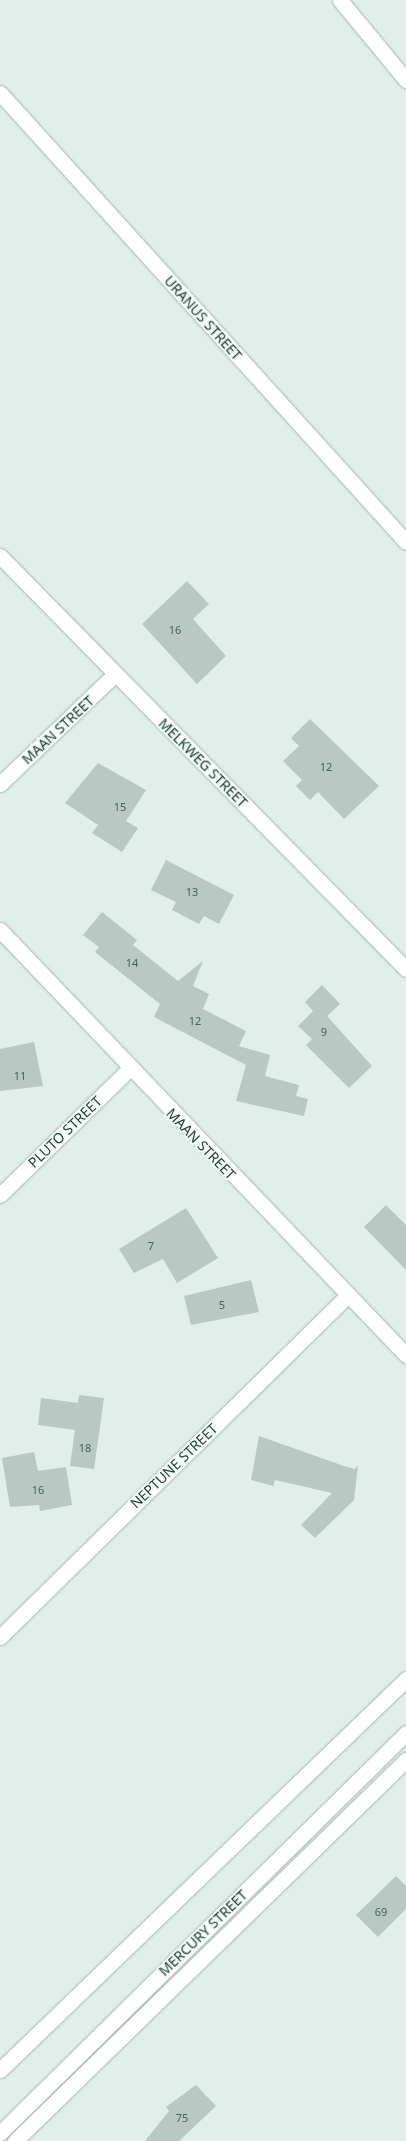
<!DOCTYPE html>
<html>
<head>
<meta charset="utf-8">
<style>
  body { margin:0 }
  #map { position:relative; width:406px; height:2141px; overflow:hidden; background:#e2eee9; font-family:"Noto Sans",sans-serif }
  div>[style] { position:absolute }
  .building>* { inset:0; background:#b7c9c2 }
  .roads { filter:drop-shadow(0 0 1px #a4b7b0) drop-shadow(0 0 1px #a4b7b0) }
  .minor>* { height:15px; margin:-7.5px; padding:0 7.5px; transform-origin:7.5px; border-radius:7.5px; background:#fff }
  .tertiary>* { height:15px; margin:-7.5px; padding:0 7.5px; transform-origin:7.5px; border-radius:7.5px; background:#fff }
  span { translate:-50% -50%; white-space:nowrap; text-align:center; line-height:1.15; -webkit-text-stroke:4px #f4faf7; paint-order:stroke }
  .number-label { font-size:11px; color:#46635a }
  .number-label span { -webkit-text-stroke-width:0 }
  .street-label { font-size:14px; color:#204138 }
</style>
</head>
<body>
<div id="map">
  <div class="building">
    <div style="clip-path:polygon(187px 581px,209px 604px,193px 619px,226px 656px,197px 684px,142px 624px)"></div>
    <div style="clip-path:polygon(310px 719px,379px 786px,344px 819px,318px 792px,310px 800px,296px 786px,302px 780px,283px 761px,299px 746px,291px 738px)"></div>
    <div style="clip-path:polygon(98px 763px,146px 790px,126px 821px,138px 828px,122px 852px,92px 833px,98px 825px,65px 803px)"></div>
    <div style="clip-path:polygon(166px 860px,234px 895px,219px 924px,204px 916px,199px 924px,172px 910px,176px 902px,151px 890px)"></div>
    <div style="clip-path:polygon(102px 912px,137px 940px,133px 945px,178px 981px,203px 961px,193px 986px,209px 994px,203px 1009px,246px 1031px,239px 1046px,270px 1055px,265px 1076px,299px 1085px,296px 1096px,308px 1099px,304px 1116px,236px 1101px,246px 1065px,154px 1017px,160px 1004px,95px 952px,99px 947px,83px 935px)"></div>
    <div style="clip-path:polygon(322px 985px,340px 1004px,327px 1016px,372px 1066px,349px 1088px,306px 1045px,312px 1039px,298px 1026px,313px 1011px,305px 1002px)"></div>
    <div style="clip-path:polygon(34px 1042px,43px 1086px,0 1091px,0 1049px)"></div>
    <div style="clip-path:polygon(386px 1205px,406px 1225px,406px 1270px,364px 1227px)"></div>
    <div style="clip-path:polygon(186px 1208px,218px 1258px,177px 1283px,163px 1259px,134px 1273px,119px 1249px)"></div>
    <div style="clip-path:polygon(251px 1280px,259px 1312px,191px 1325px,184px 1296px)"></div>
    <div style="clip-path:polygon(79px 1395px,104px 1398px,94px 1469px,70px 1466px,75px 1430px,38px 1425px,41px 1398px,78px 1403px)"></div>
    <div style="clip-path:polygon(259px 1436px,344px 1466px,355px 1469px,358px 1465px,354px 1500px,315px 1538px,301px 1525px,332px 1493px,275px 1480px,273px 1486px,251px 1480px)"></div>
    <div style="clip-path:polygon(34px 1452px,38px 1471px,66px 1467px,72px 1505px,40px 1511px,39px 1505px,10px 1507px,2px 1458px)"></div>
    <div style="clip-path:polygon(396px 1876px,406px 1886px,406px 1909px,378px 1937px,356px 1915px)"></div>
    <div style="clip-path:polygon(196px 2085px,216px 2106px,179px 2141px,145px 2141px,169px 2111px,166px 2107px)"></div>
  </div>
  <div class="roads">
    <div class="minor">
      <div style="left:340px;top:0;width:104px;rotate:50.5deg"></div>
      <div style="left:0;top:93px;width:605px;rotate:47.88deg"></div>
      <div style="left:0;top:556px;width:579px;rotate:45.49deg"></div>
      <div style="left:0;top:784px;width:159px;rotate:-43.7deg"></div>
      <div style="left:0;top:930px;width:588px;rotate:46.31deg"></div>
      <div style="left:0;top:1195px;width:180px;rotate:-44.3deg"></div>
      <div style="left:0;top:1637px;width:487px;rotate:-44.5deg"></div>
      <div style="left:0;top:2070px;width:564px;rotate:-43.92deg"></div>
    </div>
    <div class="tertiary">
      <div style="left:0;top:2133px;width:570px;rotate:-44.57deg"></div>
      <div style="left:15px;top:2141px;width:546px;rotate:-44.26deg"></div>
    </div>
  </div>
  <div class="number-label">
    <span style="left:175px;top:630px">16</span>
    <span style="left:326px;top:767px">12</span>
    <span style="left:120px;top:807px">15</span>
    <span style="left:192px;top:892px">13</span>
    <span style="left:132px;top:963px">14</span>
    <span style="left:195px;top:1021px">12</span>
    <span style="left:324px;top:1032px">9</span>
    <span style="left:20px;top:1076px">11</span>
    <span style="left:151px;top:1246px">7</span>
    <span style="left:222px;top:1305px">5</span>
    <span style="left:85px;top:1448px">18</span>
    <span style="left:38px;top:1490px">16</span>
    <span style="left:381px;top:1912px">69</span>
    <span style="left:182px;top:2118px">75</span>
  </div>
  <div class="street-label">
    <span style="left:203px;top:318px;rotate:48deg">URANUS STREET</span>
    <span style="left:58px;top:730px;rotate:-43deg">MAAN STREET</span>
    <span style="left:203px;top:763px;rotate:45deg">MELKWEG STREET</span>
    <span style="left:65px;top:1132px;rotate:-44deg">PLUTO STREET</span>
    <span style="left:201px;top:1144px;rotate:46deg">MAAN STREET</span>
    <span style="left:174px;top:1466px;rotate:-44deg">NEPTUNE STREET</span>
    <span style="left:203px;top:1933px;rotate:-44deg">MERCURY STREET</span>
  </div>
</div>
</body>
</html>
